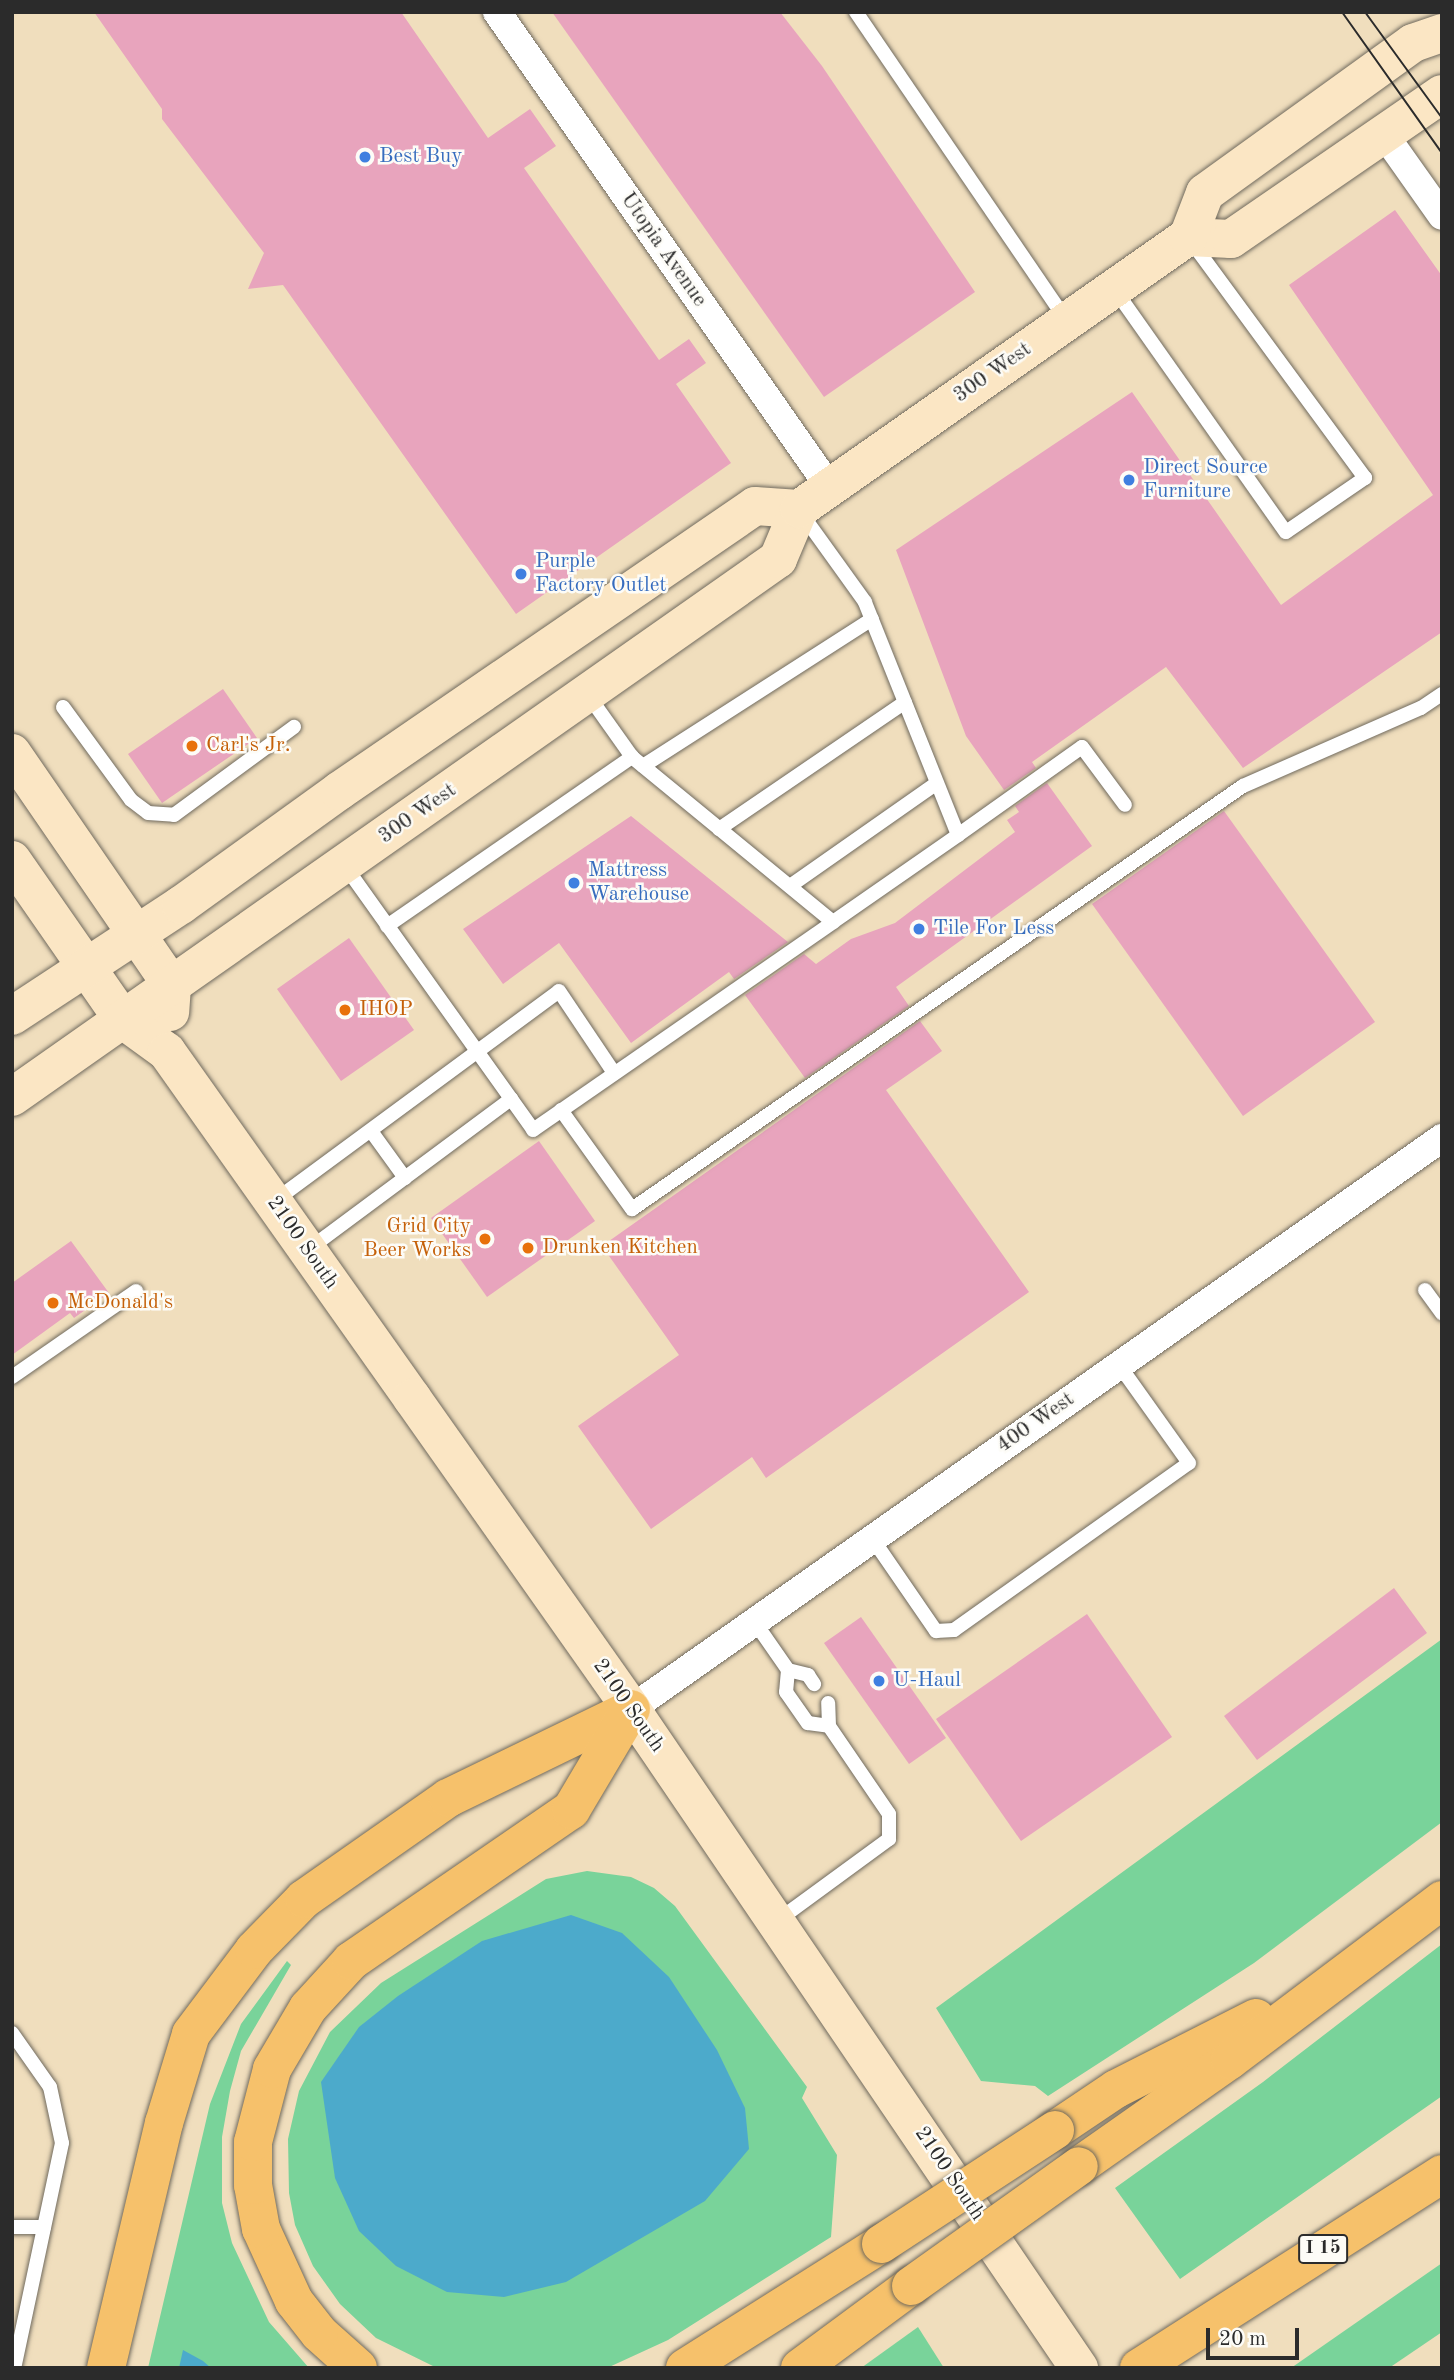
<!DOCTYPE html>
<html>
<head>
<meta charset="utf-8">
<style>
  body { margin:0 }
  #map { position:relative; width:1454px; height:2380px; overflow:hidden; background:#f0debd; font-family:"Old Standard TT",serif }
  div>[style] { position:absolute }
  .green>* { inset:0; background:#79d39a }
  .water>* { inset:0; background:#4caacb }
  .building>* { inset:0; background:#e8a4bd }
  .roads { filter:drop-shadow(0 0 2px #706a5e) drop-shadow(0 0 2px #706a5e) }
  .lane>* { height:14px; margin:-7px; padding:0 7px; transform-origin:7px; border-radius:7px; background:#fff }
  .street>* { height:28px; margin:-14px; padding:0 14px; transform-origin:14px; border-radius:14px; background:#fff }
  .secondary>* { height:38px; margin:-19px; padding:0 19px; transform-origin:19px; border-radius:19px; background:#fbe6c4 }
  .highway>* { height:38px; margin:-19px; padding:0 19px; transform-origin:19px; border-radius:19px; background:#f6c16b }
  .tram>* { height:2px; margin:-1px; padding:0 1px; transform-origin:1px; border-radius:1px; background:#2b2b2b }
  .bridges { filter:drop-shadow(0 0 2px #706a5e) drop-shadow(0 0 2px #706a5e) }
  .highway-bridge>* { height:38px; margin:-19px; padding:0 19px; transform-origin:19px; border-radius:19px; background:#f6c16b }
  .dots>* { width:19px; height:19px; translate:-50% -50%; box-sizing:border-box; border:4px solid #fdfcf7; border-radius:50% }
  span { translate:-50% -50%; white-space:nowrap; text-align:center; line-height:1.15; -webkit-text-stroke:5px #fdfcf7; paint-order:stroke }
  .shield-label span { padding:2px 5px; background:#fdfcf7; border:2px solid; border-radius:5px; -webkit-text-stroke-width:0 }
  .shield-label { font-size:19px; color:#2b2b2b; font-weight:700 }
  .shop-label { font-size:21px; color:#366cbe }
  .left { translate:0 -50%; text-align:left }
  .street-label { font-size:21px; color:#2b2b2b }
  .food-label { font-size:21px; color:#c56008 }
  .right { translate:-100% -50%; text-align:right }
  .frame { position:absolute; inset:0; border:14px solid #2b2b2b; pointer-events:none }
  .scale { position:absolute; left:1206px; top:2328px; width:93px; height:32px; box-sizing:border-box; border:4px solid #2b2b2b; border-top:0; padding-left:9px; font-size:21px; line-height:24px; white-space:nowrap; color:#2b2b2b; -webkit-text-stroke:5px #fdfcf7; paint-order:stroke }
</style>
</head>
<body>
<div id="map">
  <div class="green">
    <div style="clip-path:polygon(1442px 1639px,1442px 1822px,1254px 1963px,1048px 2096px,1035px 2086px,981px 2081px,936px 2008px)"></div>
    <div style="clip-path:polygon(587px 1871px,631px 1877px,654px 1888px,675px 1906px,807px 2087px,802px 2098px,837px 2155px,831px 2237px,668px 2340px,607px 2368px,437px 2368px,376px 2338px,340px 2304px,313px 2266px,295px 2225px,289px 2193px,288px 2139px,299px 2091px,330px 2032px,381px 1983px,546px 1879px)"></div>
    <div style="clip-path:polygon(1442px 1944px,1442px 2096px,1180px 2279px,1115px 2188px,1263px 2082px)"></div>
    <div style="clip-path:polygon(287px 1961px,291px 1965px,241px 2051px,230px 2091px,222px 2137px,222px 2203px,232px 2243px,269px 2322px,309px 2368px,148px 2368px,210px 2104px,241px 2024px)"></div>
    <div style="clip-path:polygon(1442px 2263px,1442px 2332px,1389px 2368px,1291px 2368px)"></div>
    <div style="clip-path:polygon(918px 2327px,944px 2368px,861px 2368px)"></div>
  </div>
  <div class="water">
    <div style="clip-path:polygon(571px 1915px,622px 1933px,669px 1977px,717px 2050px,745px 2108px,749px 2149px,705px 2201px,566px 2282px,504px 2297px,447px 2292px,396px 2266px,359px 2231px,335px 2178px,321px 2082px,359px 2027px,398px 1996px,482px 1941px)"></div>
    <div style="clip-path:polygon(183px 2350px,203px 2361px,211px 2368px,179px 2368px)"></div>
  </div>
  <div class="building">
    <div style="clip-path:polygon(94px 12px,401px 12px,488px 138px,530px 109px,556px 146px,524px 168px,659px 360px,689px 339px,706px 363px,676px 384px,731px 463px,516px 614px,283px 285px,248px 289px,264px 253px,162px 119px,162px 109px)"></div>
    <div style="clip-path:polygon(552px 12px,780px 12px,822px 66px,975px 292px,824px 397px)"></div>
    <div style="clip-path:polygon(1395px 210px,1442px 276px,1442px 632px,1243px 768px,1166px 667px,1032px 762px,1036px 768px,1004px 790px,966px 736px,896px 550px,1132px 392px,1281px 605px,1433px 495px,1289px 285px)"></div>
    <div style="clip-path:polygon(223px 689px,257px 738px,162px 803px,128px 754px)"></div>
    <div style="clip-path:polygon(1047px 783px,1092px 846px,896px 987px,909px 1006px,805px 1078px,745px 995px,804px 954px,816px 964px,851px 939px,895px 923px,1015px 832px,1007px 820px,1019px 812px,1015px 806px)"></div>
    <div style="clip-path:polygon(1224px 811px,1375px 1022px,1243px 1116px,1092px 904px)"></div>
    <div style="clip-path:polygon(631px 816px,788px 942px,734px 979px,729px 972px,631px 1043px,559px 943px,503px 984px,463px 929px)"></div>
    <div style="clip-path:polygon(349px 938px,414px 1030px,341px 1081px,277px 989px)"></div>
    <div style="clip-path:polygon(920px 1021px,942px 1051px,886px 1090px,1029px 1292px,766px 1478px,752px 1457px,651px 1529px,578px 1426px,679px 1355px,602px 1246px)"></div>
    <div style="clip-path:polygon(539px 1141px,595px 1221px,487px 1297px,431px 1218px)"></div>
    <div style="clip-path:polygon(71px 1241px,109px 1293px,74px 1318px,70px 1313px,12px 1355px,12px 1283px)"></div>
    <div style="clip-path:polygon(1394px 1588px,1427px 1633px,1257px 1760px,1224px 1716px)"></div>
    <div style="clip-path:polygon(1087px 1614px,1172px 1737px,1021px 1841px,936px 1719px)"></div>
    <div style="clip-path:polygon(861px 1617px,946px 1738px,909px 1764px,824px 1643px)"></div>
  </div>
  <div class="roads">
    <div class="lane">
      <div style="left:856px;top:12px;width:373px;rotate:55.7deg"></div>
      <div style="left:1115px;top:290px;width:296px;rotate:54.8deg"></div>
      <div style="left:1286px;top:532px;width:96px;rotate:-34.4deg"></div>
      <div style="left:1365px;top:478px;width:290px;rotate:-126.3deg"></div>
      <div style="left:588px;top:695px;width:76px;rotate:54.6deg"></div>
      <div style="left:632px;top:757px;width:260px;rotate:39.4deg"></div>
      <div style="left:833px;top:922px;width:152px;rotate:-34.8deg"></div>
      <div style="left:958px;top:835px;width:251px;rotate:-111.8deg"></div>
      <div style="left:865px;top:602px;width:110px;rotate:-125.7deg"></div>
      <div style="left:63px;top:707px;width:115px;rotate:53.8deg"></div>
      <div style="left:131px;top:800px;width:21px;rotate:37deg"></div>
      <div style="left:148px;top:813px;width:26px;rotate:4deg"></div>
      <div style="left:174px;top:815px;width:149px;rotate:-36.3deg"></div>
      <div style="left:643px;top:766px;width:272px;rotate:-32.7deg"></div>
      <div style="left:719px;top:829px;width:225px;rotate:-34.3deg"></div>
      <div style="left:958px;top:835px;width:152px;rotate:-35.4deg"></div>
      <div style="left:1082px;top:747px;width:72px;rotate:53.4deg"></div>
      <div style="left:345px;top:866px;width:324px;rotate:54.5deg"></div>
      <div style="left:533px;top:1130px;width:365px;rotate:-34.7deg"></div>
      <div style="left:790px;top:886px;width:179px;rotate:-35deg"></div>
      <div style="left:387px;top:926px;width:298px;rotate:-34.6deg"></div>
      <div style="left:561px;top:1110px;width:122px;rotate:54.4deg"></div>
      <div style="left:632px;top:1209px;width:743px;rotate:-34.7deg"></div>
      <div style="left:1243px;top:786px;width:194px;rotate:-23.7deg"></div>
      <div style="left:1421px;top:708px;width:25px;rotate:-34deg"></div>
      <div style="left:371px;top:1131px;width:58px;rotate:54.1deg"></div>
      <div style="left:273px;top:1202px;width:355px;rotate:-36.4deg"></div>
      <div style="left:559px;top:991px;width:99px;rotate:56.1deg"></div>
      <div style="left:309px;top:1249px;width:252px;rotate:-36.6deg"></div>
      <div style="left:1425px;top:1290px;width:29px;rotate:54deg"></div>
      <div style="left:12px;top:1377px;width:151px;rotate:-34.7deg"></div>
      <div style="left:872px;top:1538px;width:113px;rotate:55.5deg"></div>
      <div style="left:936px;top:1631px;width:18px;rotate:-3deg"></div>
      <div style="left:954px;top:1630px;width:288px;rotate:-35.4deg"></div>
      <div style="left:1189px;top:1463px;width:120px;rotate:-125.5deg"></div>
      <div style="left:754px;top:1621px;width:60px;rotate:55.2deg"></div>
      <div style="left:788px;top:1670px;width:22px;rotate:95deg"></div>
      <div style="left:786px;top:1692px;width:38px;rotate:55deg"></div>
      <div style="left:808px;top:1723px;width:21px;rotate:8deg"></div>
      <div style="left:788px;top:1670px;width:21px;rotate:14deg"></div>
      <div style="left:808px;top:1675px;width:11px;rotate:56deg"></div>
      <div style="left:777px;top:1921px;width:139px;rotate:-36.2deg"></div>
      <div style="left:889px;top:1839px;width:25px;rotate:-90deg"></div>
      <div style="left:889px;top:1814px;width:107px;rotate:-124.3deg"></div>
      <div style="left:829px;top:1726px;width:23px;rotate:-92deg"></div>
      <div style="left:12px;top:2033px;width:66px;rotate:54.9deg"></div>
      <div style="left:50px;top:2087px;width:57px;rotate:77.9deg"></div>
      <div style="left:62px;top:2143px;width:230px;rotate:102deg"></div>
      <div style="left:12px;top:2227px;width:32px"></div>
    </div>
    <div class="street">
      <div style="left:497px;top:12px;width:581px;rotate:55.02deg"></div>
      <div style="left:1384px;top:134px;width:100px;rotate:54.7deg"></div>
      <div style="left:631px;top:1709px;width:992px;rotate:-35.15deg"></div>
    </div>
    <div class="secondary">
      <div style="left:1188px;top:237px;width:43px;rotate:2.7deg"></div>
      <div style="left:1231px;top:239px;width:256px;rotate:-34.5deg"></div>
      <div style="left:12px;top:753px;width:283px;rotate:55.5deg"></div>
      <div style="left:172px;top:986px;width:26px;rotate:94deg"></div>
      <div style="left:12px;top:860px;width:195px;rotate:55.2deg"></div>
      <div style="left:123px;top:1020px;width:54px;rotate:36deg"></div>
      <div style="left:167px;top:1052px;width:424px;rotate:54.7deg"></div>
      <div style="left:412px;top:1398px;width:380px;rotate:54.8deg"></div>
      <div style="left:631px;top:1709px;width:797px;rotate:55.79deg"></div>
      <div style="left:12px;top:1016px;width:202px;rotate:-33.3deg"></div>
      <div style="left:181px;top:905px;width:195px;rotate:-35.8deg"></div>
      <div style="left:339px;top:791px;width:504px;rotate:-34.41deg"></div>
      <div style="left:755px;top:506px;width:44px;rotate:3.9deg"></div>
      <div style="left:12px;top:1097px;width:936px;rotate:-35.08deg"></div>
      <div style="left:778px;top:559px;width:54px;rotate:-67.2deg"></div>
      <div style="left:799px;top:509px;width:475px;rotate:-35deg"></div>
      <div style="left:1188px;top:237px;width:47px;rotate:-68.9deg"></div>
      <div style="left:1205px;top:193px;width:256px;rotate:-35.8deg"></div>
      <div style="left:1413px;top:43px;width:31px;rotate:-19deg"></div>
    </div>
    <div class="highway">
      <div style="left:1055px;top:2130px;width:73px;rotate:-33.9deg"></div>
      <div style="left:1116px;top:2089px;width:157px;rotate:-26.9deg"></div>
      <div style="left:1079px;top:2166px;width:184px;rotate:-35.1deg"></div>
      <div style="left:1230px;top:2060px;width:266px;rotate:-37deg"></div>
      <div style="left:106px;top:2368px;width:252px;rotate:-76.7deg"></div>
      <div style="left:164px;top:2123px;width:93px;rotate:-73.1deg"></div>
      <div style="left:191px;top:2034px;width:105px;rotate:-53.1deg"></div>
      <div style="left:254px;top:1950px;width:71px;rotate:-45.6deg"></div>
      <div style="left:304px;top:1899px;width:176px;rotate:-35deg"></div>
      <div style="left:448px;top:1798px;width:203px;rotate:-25.9deg"></div>
      <div style="left:358px;top:2368px;width:52px;rotate:-138.1deg"></div>
      <div style="left:319px;top:2333px;width:41px;rotate:-128deg"></div>
      <div style="left:294px;top:2301px;width:79px;rotate:-114.6deg"></div>
      <div style="left:261px;top:2229px;width:45px;rotate:-100.3deg"></div>
      <div style="left:253px;top:2185px;width:43px;rotate:-90deg"></div>
      <div style="left:253px;top:2142px;width:75px;rotate:-75.4deg"></div>
      <div style="left:272px;top:2069px;width:71px;rotate:-59.5deg"></div>
      <div style="left:308px;top:2008px;width:64px;rotate:-47.5deg"></div>
      <div style="left:351px;top:1961px;width:267px;rotate:-34.5deg"></div>
      <div style="left:571px;top:1810px;width:117px;rotate:-59.3deg"></div>
      <div style="left:685px;top:2368px;width:232px;rotate:-32.3deg"></div>
      <div style="left:800px;top:2368px;width:138px;rotate:-36.5deg"></div>
      <div style="left:1139px;top:2368px;width:360px;rotate:-32.6deg"></div>
    </div>
  </div>
  <div class="tram">
    <div style="left:1342px;top:12px;width:173px;rotate:54.7deg"></div>
    <div style="left:1365px;top:12px;width:131px;rotate:54deg"></div>
  </div>
  <div class="bridges">
    <div class="highway-bridge">
      <div style="left:881px;top:2244px;width:208px;rotate:-33.2deg"></div>
      <div style="left:911px;top:2286px;width:206px;rotate:-35.5deg"></div>
    </div>
  </div>
  <div class="dots">
    <div style="left:365px;top:157px;background:#3f7fe0"></div>
    <div style="left:1129px;top:480px;background:#3f7fe0"></div>
    <div style="left:521px;top:574px;background:#3f7fe0"></div>
    <div style="left:192px;top:746px;background:#e8710a"></div>
    <div style="left:574px;top:883px;background:#3f7fe0"></div>
    <div style="left:919px;top:929px;background:#3f7fe0"></div>
    <div style="left:345px;top:1010px;background:#e8710a"></div>
    <div style="left:485px;top:1239px;background:#e8710a"></div>
    <div style="left:528px;top:1248px;background:#e8710a"></div>
    <div style="left:53px;top:1303px;background:#e8710a"></div>
    <div style="left:879px;top:1681px;background:#3f7fe0"></div>
  </div>
  <div class="shield-label">
    <span style="left:1323px;top:2249px">I 15</span>
  </div>
  <div class="shop-label">
    <span class="left" style="left:379px;top:157px">Best Buy</span>
    <span class="left" style="left:1143px;top:480px">Direct Source<br>Furniture</span>
    <span class="left" style="left:535px;top:574px">Purple<br>Factory Outlet</span>
    <span class="left" style="left:588px;top:883px">Mattress<br>Warehouse</span>
    <span class="left" style="left:933px;top:929px">Tile For Less</span>
    <span class="left" style="left:893px;top:1681px">U-Haul</span>
  </div>
  <div class="street-label">
    <span style="left:663px;top:250px;rotate:55deg">Utopia Avenue</span>
    <span style="left:993px;top:373px;rotate:-35deg">300 West</span>
    <span style="left:418px;top:814px;rotate:-35deg">300 West</span>
    <span style="left:302px;top:1243px;rotate:55deg">2100 South</span>
    <span style="left:1036px;top:1423px;rotate:-35deg">400 West</span>
    <span style="left:628px;top:1706px;rotate:55deg">2100 South</span>
    <span style="left:949px;top:2174px;rotate:56deg">2100 South</span>
  </div>
  <div class="food-label">
    <span class="left" style="left:206px;top:746px">Carl's Jr.</span>
    <span class="left" style="left:359px;top:1010px">IHOP</span>
    <span class="right" style="left:471px;top:1239px">Grid City<br>Beer Works</span>
    <span class="left" style="left:542px;top:1248px">Drunken Kitchen</span>
    <span class="left" style="left:67px;top:1303px">McDonald's</span>
  </div>
  <div class="frame"></div>
  <div class="scale">20 m</div>
</div>
</body>
</html>
